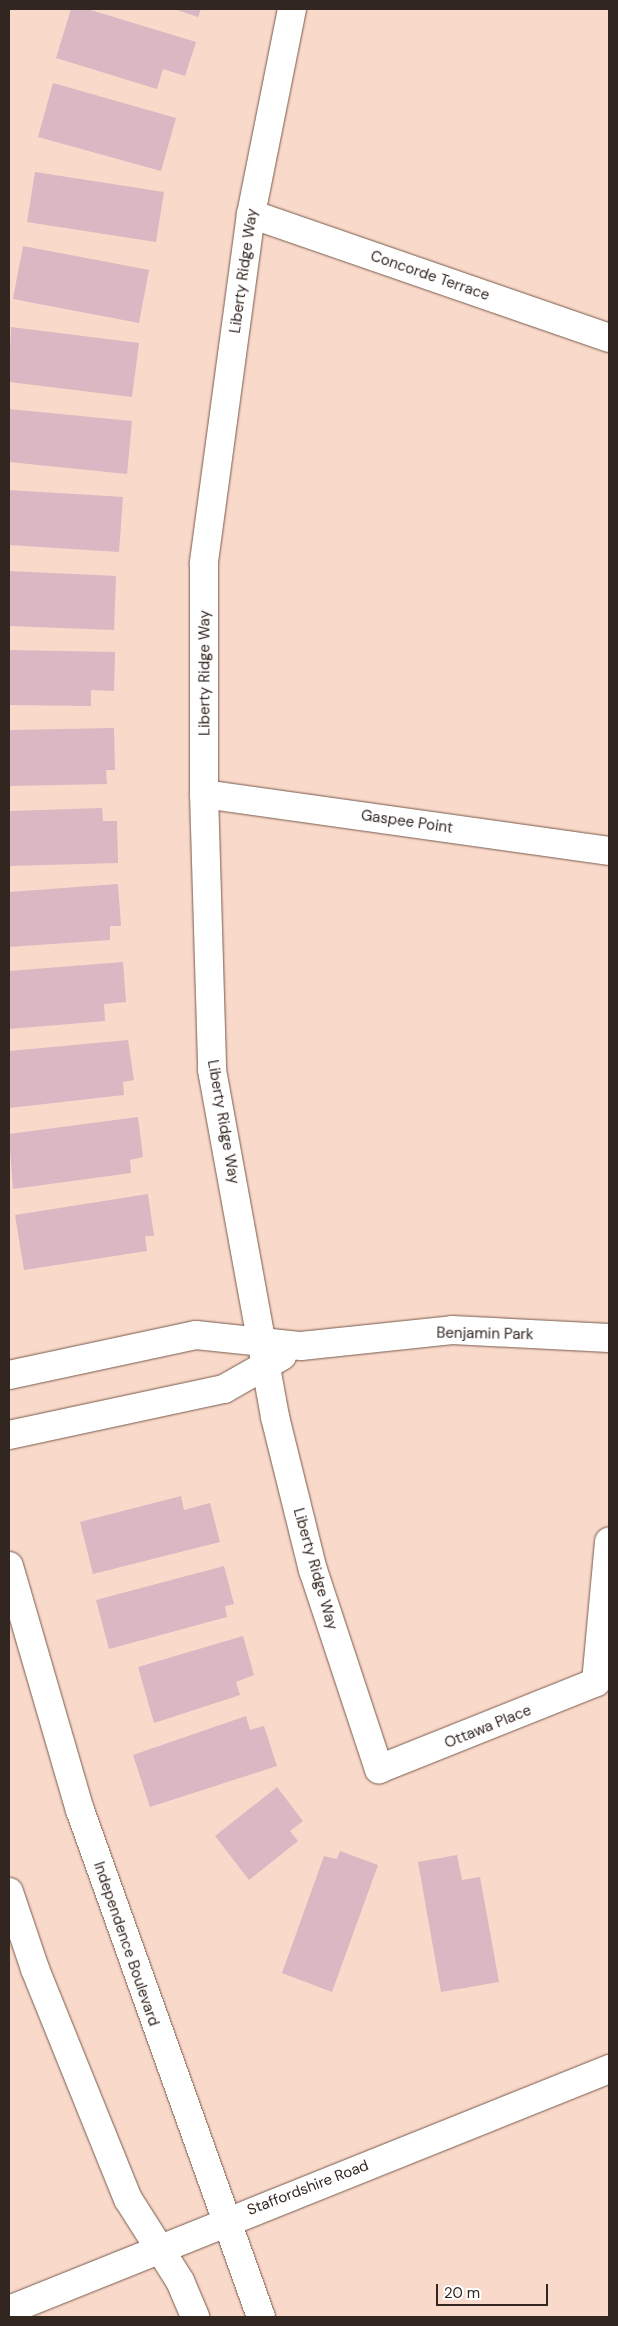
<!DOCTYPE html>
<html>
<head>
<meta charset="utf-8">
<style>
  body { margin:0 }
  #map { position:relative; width:618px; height:2326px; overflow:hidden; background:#f9d9c9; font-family:"DM Sans",sans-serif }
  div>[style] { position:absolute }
  .building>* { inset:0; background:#d9b7c3 }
  .roads { filter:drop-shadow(0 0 1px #775b4d) drop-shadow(0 0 1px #775b4d) }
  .street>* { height:28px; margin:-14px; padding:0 14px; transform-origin:14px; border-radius:14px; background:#fff }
  .secondary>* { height:28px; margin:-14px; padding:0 14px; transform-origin:14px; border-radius:14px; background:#fff }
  span { translate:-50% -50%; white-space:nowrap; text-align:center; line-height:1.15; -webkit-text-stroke:4px #fff; paint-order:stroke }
  .street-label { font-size:15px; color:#322620 }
  .frame { position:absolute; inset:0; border:10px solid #322620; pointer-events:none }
  .scale { position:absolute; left:436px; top:2284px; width:112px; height:22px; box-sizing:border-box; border:2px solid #322620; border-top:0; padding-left:6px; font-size:15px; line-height:18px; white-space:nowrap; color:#322620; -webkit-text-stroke:4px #fff; paint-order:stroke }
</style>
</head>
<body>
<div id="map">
  <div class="building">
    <div style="clip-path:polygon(71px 9px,87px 9px,196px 42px,185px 76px,163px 69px,157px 89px,56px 58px)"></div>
    <div style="clip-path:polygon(174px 9px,201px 9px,198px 17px)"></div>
    <div style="clip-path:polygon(53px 83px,176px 118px,161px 171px,38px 137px)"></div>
    <div style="clip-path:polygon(35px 172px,164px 192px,156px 242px,27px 222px)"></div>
    <div style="clip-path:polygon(23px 246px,149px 270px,139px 323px,13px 299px)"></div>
    <div style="clip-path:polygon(11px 327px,139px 343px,132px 397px,9px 382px)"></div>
    <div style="clip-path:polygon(9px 409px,132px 421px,127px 474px,9px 462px)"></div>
    <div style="clip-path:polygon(9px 490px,123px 497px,119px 552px,9px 545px)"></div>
    <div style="clip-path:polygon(9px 571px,116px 576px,114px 630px,9px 626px)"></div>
    <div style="clip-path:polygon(9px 650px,115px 652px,114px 691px,91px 690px,91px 706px,9px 705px)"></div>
    <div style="clip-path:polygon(114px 728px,115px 770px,106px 770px,107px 784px,9px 786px,9px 730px)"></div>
    <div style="clip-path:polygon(102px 808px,103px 821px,117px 821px,118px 863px,9px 866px,9px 811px)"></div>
    <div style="clip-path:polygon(118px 884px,121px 926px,110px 926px,110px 940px,9px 947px,9px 892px)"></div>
    <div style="clip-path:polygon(123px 962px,126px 1002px,104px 1004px,105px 1021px,9px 1029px,9px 971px)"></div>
    <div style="clip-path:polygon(128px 1040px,134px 1080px,123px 1082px,124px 1095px,9px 1108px,9px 1051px)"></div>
    <div style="clip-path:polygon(138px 1117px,143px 1157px,130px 1160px,131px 1173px,13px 1189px,9px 1134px)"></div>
    <div style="clip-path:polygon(148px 1194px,154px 1236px,145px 1236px,147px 1251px,24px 1270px,15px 1215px)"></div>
    <div style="clip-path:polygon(181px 1496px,184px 1510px,210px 1503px,220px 1542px,93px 1574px,80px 1522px)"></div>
    <div style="clip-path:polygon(224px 1566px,234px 1604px,225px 1606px,227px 1617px,109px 1649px,96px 1600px)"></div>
    <div style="clip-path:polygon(243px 1636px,254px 1675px,236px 1682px,240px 1695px,154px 1723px,138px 1667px)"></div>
    <div style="clip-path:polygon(246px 1716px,250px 1730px,264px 1726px,277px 1766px,150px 1807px,133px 1755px)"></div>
    <div style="clip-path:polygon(277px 1787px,303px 1821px,290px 1831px,298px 1841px,249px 1880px,215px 1836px)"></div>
    <div style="clip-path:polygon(340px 1851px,378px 1865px,332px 1992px,282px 1973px,324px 1856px,337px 1859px)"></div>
    <div style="clip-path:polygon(457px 1855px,462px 1880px,480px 1877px,499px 1982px,441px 1992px,418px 1862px)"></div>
  </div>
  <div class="roads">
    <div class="street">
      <div style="left:292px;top:9px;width:209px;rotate:101.3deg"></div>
      <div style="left:251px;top:214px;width:352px;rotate:97.7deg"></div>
      <div style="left:204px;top:563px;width:231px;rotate:90deg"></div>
      <div style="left:204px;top:794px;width:276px;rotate:88.3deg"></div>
      <div style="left:212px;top:1070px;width:353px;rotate:79.7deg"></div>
      <div style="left:275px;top:1417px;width:158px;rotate:76.1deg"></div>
      <div style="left:313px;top:1570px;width:210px;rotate:71.7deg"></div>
      <div style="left:379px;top:1769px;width:234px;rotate:-21.8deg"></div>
      <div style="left:596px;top:1682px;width:141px;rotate:-84.7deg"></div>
      <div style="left:251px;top:214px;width:379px;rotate:19.1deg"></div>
      <div style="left:204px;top:794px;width:409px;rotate:8deg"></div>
      <div style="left:9px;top:1375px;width:191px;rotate:-12.1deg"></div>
      <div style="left:196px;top:1335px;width:106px;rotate:6deg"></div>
      <div style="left:301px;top:1346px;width:152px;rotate:-6deg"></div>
      <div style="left:452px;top:1330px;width:157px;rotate:2.9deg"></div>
      <div style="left:9px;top:1435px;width:220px;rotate:-12.1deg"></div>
      <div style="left:224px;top:1389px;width:67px;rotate:-29.6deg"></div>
    </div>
    <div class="secondary">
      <div style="left:9px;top:1566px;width:254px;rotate:73.8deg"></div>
      <div style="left:80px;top:1810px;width:538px;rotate:70.35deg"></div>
      <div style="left:9px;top:1892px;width:81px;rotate:71.3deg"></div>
      <div style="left:35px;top:1969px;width:248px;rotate:68deg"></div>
      <div style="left:128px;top:2199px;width:97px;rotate:57.6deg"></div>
      <div style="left:180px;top:2281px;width:39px;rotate:67deg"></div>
      <div style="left:9px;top:2310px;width:647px;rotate:-21.88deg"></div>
    </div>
  </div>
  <div class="street-label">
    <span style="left:244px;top:271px;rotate:-82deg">Liberty Ridge Way</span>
    <span style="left:430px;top:276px;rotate:19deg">Concorde Terrace</span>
    <span style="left:205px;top:673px;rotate:-90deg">Liberty Ridge Way</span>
    <span style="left:407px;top:822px;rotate:8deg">Gaspee Point</span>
    <span style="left:223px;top:1122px;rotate:80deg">Liberty Ridge Way</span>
    <span style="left:485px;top:1334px;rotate:1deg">Benjamin Park</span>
    <span style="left:315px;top:1569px;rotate:74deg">Liberty Ridge Way</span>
    <span style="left:488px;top:1727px;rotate:-22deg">Ottawa Place</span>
    <span style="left:126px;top:1944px;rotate:71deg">Independence Boulevard</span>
    <span style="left:308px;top:2188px;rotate:-21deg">Staffordshire Road</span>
  </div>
  <div class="frame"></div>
  <div class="scale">20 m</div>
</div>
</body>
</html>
